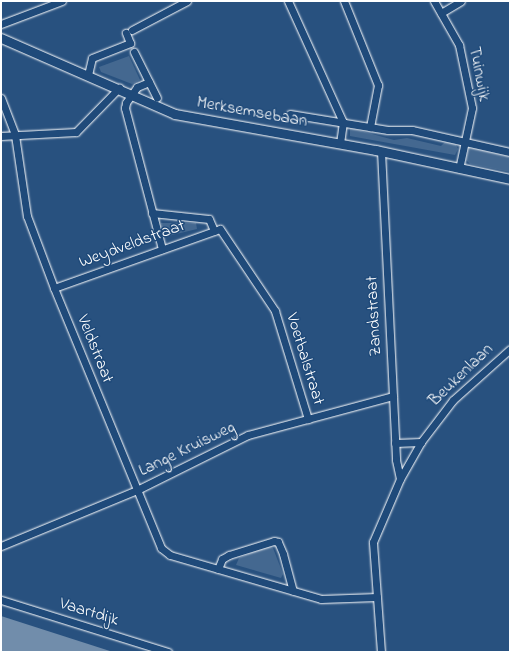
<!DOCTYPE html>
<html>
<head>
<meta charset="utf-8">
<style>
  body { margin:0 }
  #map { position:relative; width:511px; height:653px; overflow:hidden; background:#28517f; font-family:"Indie Flower",sans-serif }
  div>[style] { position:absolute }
  .green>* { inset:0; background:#446890 }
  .water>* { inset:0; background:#718dab }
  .roads { filter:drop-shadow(0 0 1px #fff) drop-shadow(0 0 1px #fff) }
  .minor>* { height:7px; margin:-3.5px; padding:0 3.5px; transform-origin:3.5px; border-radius:3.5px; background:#1f4a7a }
  .secondary>* { height:9px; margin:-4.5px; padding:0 4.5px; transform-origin:4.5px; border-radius:4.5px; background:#1f4a7a }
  span { translate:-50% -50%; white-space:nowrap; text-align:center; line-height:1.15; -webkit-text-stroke:3px #1f4a7a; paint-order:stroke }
  .street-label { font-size:17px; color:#fff }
  .frame { position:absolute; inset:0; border:2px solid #fff; pointer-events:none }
</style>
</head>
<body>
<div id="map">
  <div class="green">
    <div style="clip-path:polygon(129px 56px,140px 80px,132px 84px,101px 72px,99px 67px)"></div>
    <div style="clip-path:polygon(350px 128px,394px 140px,407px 138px,441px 146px,445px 142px,455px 143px,458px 149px,455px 155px,350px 136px)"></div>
    <div style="clip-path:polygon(469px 147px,510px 157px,510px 172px,470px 164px,466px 160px)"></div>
    <div style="clip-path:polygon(161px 223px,196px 223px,197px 229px,164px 237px)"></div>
    <div style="clip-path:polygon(267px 546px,273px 548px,283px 574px,281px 578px,236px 565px,239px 558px)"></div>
  </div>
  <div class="water">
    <div style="clip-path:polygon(1px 616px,113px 652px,1px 652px)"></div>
  </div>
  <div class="roads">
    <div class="minor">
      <div style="left:288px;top:1px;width:133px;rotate:65.6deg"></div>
      <div style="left:343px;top:122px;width:22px;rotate:98deg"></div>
      <div style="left:344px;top:1px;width:91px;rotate:68deg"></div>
      <div style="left:378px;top:85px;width:43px;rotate:100.8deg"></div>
      <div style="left:434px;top:1px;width:51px;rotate:60.4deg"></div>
      <div style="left:459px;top:45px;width:64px;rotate:78.3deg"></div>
      <div style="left:472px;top:108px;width:62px;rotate:102deg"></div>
      <div style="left:441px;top:13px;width:23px;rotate:-31deg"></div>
      <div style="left:1px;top:24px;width:65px;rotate:-20.7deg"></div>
      <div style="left:132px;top:30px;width:62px;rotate:-27.8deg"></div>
      <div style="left:134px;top:52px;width:51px;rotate:63.4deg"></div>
      <div style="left:88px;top:75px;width:17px;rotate:-77deg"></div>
      <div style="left:92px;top:58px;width:41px;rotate:-21.5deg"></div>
      <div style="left:130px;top:43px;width:11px;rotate:-112deg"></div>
      <div style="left:149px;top:82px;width:13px;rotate:157deg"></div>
      <div style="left:137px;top:87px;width:19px;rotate:125deg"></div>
      <div style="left:126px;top:103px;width:5px;rotate:101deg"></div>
      <div style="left:125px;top:108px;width:146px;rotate:75.3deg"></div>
      <div style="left:1px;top:98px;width:40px;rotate:69deg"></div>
      <div style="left:15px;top:135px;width:82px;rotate:81.6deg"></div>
      <div style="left:27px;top:216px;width:77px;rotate:69.4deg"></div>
      <div style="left:54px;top:288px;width:281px;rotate:67.6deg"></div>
      <div style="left:161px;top:548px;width:11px;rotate:38deg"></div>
      <div style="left:170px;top:555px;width:157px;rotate:16.2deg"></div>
      <div style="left:321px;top:599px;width:56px;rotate:-2deg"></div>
      <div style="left:290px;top:114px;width:99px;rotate:9.3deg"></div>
      <div style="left:388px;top:130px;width:24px"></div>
      <div style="left:412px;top:130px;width:100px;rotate:12.7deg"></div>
      <div style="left:1px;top:136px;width:75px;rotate:-3.1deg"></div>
      <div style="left:76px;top:132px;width:62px;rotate:-45.7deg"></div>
      <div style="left:381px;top:151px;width:309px;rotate:87.2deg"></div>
      <div style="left:396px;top:460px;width:19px;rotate:78deg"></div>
      <div style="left:152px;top:213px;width:57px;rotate:6deg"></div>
      <div style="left:209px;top:219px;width:13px;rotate:67deg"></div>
      <div style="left:54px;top:288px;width:176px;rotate:-19.6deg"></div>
      <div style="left:220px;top:229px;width:99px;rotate:56.1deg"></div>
      <div style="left:275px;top:311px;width:113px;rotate:73deg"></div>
      <div style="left:395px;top:443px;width:26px;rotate:-2deg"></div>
      <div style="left:1px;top:546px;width:147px;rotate:-22.4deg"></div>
      <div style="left:137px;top:490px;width:124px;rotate:-26.4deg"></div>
      <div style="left:248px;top:435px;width:150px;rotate:-15.1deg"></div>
      <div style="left:218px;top:569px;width:11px;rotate:-68deg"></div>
      <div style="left:222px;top:559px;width:8px;rotate:-30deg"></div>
      <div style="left:229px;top:555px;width:47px;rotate:-17.3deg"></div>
      <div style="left:274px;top:541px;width:4px;rotate:14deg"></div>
      <div style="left:278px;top:542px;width:13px;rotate:67deg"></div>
      <div style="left:283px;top:554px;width:38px;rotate:75deg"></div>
      <div style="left:1px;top:600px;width:175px;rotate:17.3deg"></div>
      <div style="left:381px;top:652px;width:110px;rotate:-94.2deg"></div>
      <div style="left:373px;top:542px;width:69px;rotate:-66.8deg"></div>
      <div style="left:400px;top:479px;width:43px;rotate:-60.4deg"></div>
      <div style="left:421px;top:442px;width:53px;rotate:-52.7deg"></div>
      <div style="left:453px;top:400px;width:76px;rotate:-41.8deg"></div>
    </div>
    <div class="secondary">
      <div style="left:1px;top:38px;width:190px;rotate:23.6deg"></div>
      <div style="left:175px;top:114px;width:204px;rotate:10.2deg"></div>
      <div style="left:376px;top:150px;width:137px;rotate:12.2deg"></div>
    </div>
  </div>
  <div class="street-label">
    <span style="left:479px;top:74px;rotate:79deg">Tuinwijk</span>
    <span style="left:252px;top:112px;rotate:10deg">Merksemsebaan</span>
    <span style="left:132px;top:244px;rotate:-20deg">Weydveldstraat</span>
    <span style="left:374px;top:316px;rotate:-93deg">Zandstraat</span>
    <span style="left:95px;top:349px;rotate:68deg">Veldstraat</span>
    <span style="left:305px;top:359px;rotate:73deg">Voetbalstraat</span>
    <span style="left:461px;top:375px;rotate:-44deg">Beukenlaan</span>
    <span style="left:187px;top:449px;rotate:-26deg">Lange Kruisweg</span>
    <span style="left:89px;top:612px;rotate:17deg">Vaartdijk</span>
  </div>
  <div class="frame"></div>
</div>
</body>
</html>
